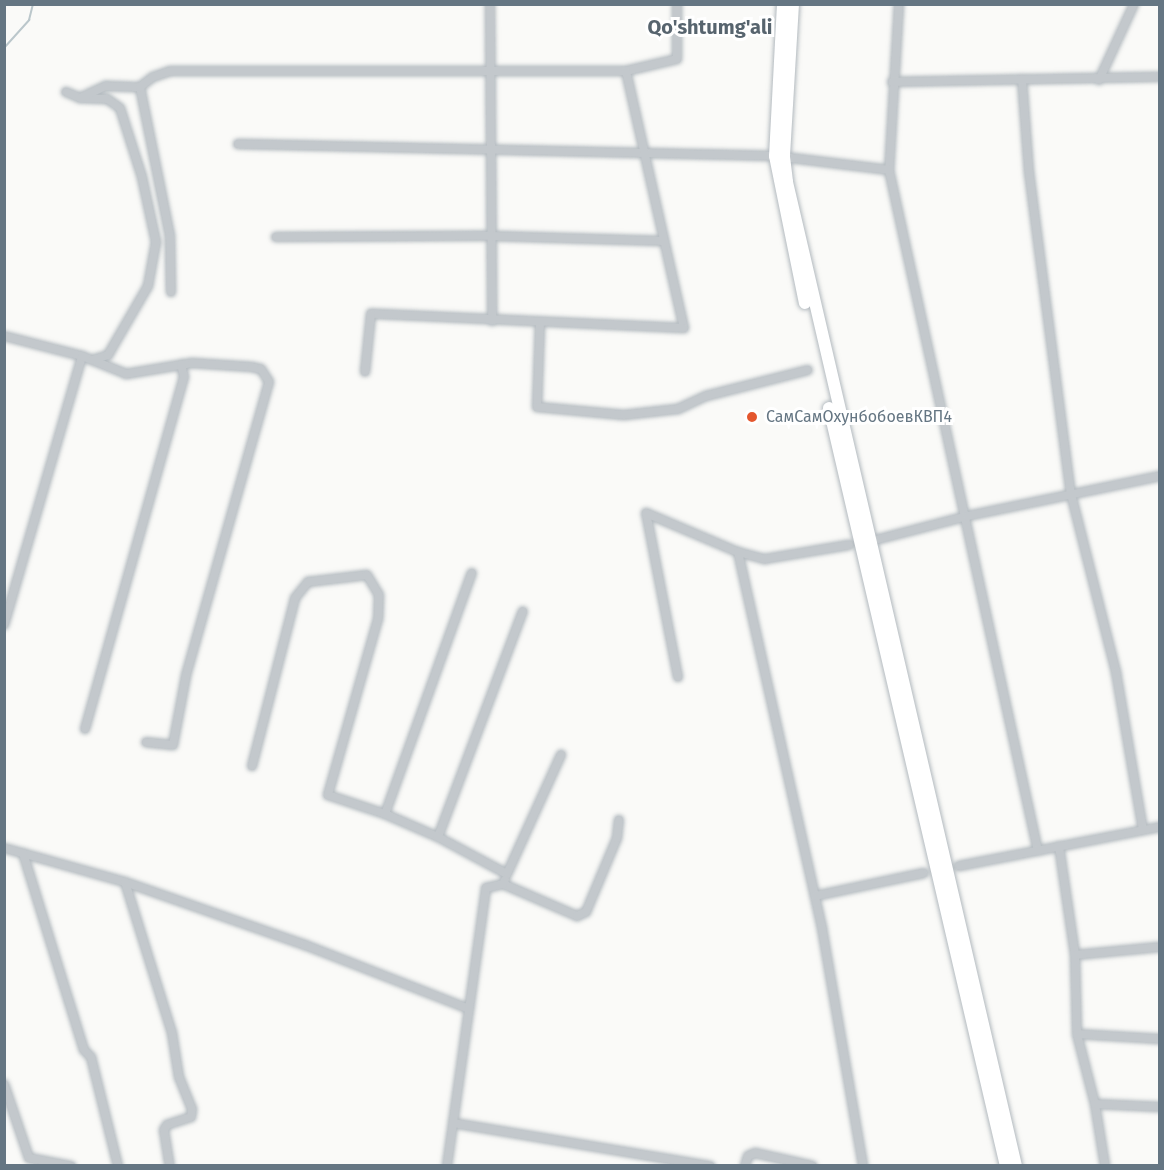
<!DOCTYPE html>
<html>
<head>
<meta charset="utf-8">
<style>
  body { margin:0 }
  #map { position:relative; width:1164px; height:1170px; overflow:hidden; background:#fafaf8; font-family:"Fira Sans",sans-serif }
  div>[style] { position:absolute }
  .stream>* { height:2px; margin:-1px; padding:0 1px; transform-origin:1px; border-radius:1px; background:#bbc7cb }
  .roads { filter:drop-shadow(0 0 2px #b3babf) drop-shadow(0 0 2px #b3babf) }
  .street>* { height:8px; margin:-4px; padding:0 4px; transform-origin:4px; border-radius:4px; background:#c3c8cc }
  .secondary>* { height:12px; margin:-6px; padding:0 6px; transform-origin:6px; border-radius:6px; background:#fff }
  .dots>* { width:16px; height:16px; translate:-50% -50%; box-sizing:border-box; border:3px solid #fff; border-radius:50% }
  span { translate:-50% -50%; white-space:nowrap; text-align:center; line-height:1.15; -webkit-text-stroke:6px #fff; paint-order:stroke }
  .poi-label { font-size:16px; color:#657683 }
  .left { translate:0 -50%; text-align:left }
  .quarter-label { font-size:20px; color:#57646e; font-weight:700 }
  .frame { position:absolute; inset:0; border:6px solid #657683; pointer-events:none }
</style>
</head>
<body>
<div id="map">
  <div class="stream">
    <div style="left:4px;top:48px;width:38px;rotate:-48deg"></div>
    <div style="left:29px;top:20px;width:16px;rotate:-76deg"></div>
  </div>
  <div class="roads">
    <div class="street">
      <div style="left:490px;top:4px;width:317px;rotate:89.6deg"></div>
      <div style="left:899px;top:4px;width:166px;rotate:93.4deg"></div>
      <div style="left:889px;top:170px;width:697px;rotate:77.66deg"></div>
      <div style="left:626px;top:71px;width:52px;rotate:-13.2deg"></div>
      <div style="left:677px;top:59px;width:55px;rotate:-90deg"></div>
      <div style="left:1022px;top:79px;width:93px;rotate:85.7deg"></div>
      <div style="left:1029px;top:172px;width:325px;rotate:82.6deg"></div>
      <div style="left:1071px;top:494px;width:184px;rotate:75.8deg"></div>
      <div style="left:1116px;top:672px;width:160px;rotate:80.3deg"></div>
      <div style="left:1099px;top:80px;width:84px;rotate:-65.3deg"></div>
      <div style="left:892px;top:82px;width:268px;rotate:-1.1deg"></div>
      <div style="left:140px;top:87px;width:152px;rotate:78.6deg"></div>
      <div style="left:170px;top:236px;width:56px;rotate:89deg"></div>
      <div style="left:66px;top:92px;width:15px;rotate:23deg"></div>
      <div style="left:238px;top:144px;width:537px;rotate:1.28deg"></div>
      <div style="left:775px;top:156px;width:115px;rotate:7deg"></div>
      <div style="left:276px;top:237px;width:216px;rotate:-0.3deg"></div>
      <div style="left:492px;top:236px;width:172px;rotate:1.7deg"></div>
      <div style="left:540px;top:323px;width:84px;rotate:92deg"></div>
      <div style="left:537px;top:407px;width:87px;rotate:5.3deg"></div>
      <div style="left:624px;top:415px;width:54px;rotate:-6.3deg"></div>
      <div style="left:678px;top:409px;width:31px;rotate:-25deg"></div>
      <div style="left:706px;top:396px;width:105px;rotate:-14.3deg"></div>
      <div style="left:4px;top:336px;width:81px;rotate:14.4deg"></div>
      <div style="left:92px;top:360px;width:37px;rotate:22deg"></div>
      <div style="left:126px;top:374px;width:67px;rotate:-9.5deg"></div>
      <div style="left:192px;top:363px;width:60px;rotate:3.8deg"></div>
      <div style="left:252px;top:367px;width:9px;rotate:13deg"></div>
      <div style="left:261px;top:369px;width:15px;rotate:58deg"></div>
      <div style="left:269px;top:382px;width:305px;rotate:105.8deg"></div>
      <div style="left:186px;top:676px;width:70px;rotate:100.7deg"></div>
      <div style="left:173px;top:745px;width:27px;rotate:-174deg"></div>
      <div style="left:879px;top:539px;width:91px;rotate:-14.6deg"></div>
      <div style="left:967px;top:516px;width:197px;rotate:-11.7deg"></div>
      <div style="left:738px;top:552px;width:385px;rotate:77.4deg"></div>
      <div style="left:822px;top:928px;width:242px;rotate:80.2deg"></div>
      <div style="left:4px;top:625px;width:280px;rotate:-73.8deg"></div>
      <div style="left:82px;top:356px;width:11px;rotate:22deg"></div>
      <div style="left:92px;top:360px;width:17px;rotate:-17deg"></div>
      <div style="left:108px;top:355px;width:80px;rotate:-59.9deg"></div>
      <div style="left:148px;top:286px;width:45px;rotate:-79.7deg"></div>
      <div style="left:156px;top:242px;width:66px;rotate:-102.2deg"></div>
      <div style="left:142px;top:177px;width:72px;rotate:-107.7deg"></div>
      <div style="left:120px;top:108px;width:16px;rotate:-145deg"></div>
      <div style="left:107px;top:99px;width:27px;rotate:-178deg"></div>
      <div style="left:80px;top:98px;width:29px;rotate:-25deg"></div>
      <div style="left:106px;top:86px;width:34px;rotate:2deg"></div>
      <div style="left:140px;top:87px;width:16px;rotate:-38deg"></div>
      <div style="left:153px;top:77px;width:18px;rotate:-19deg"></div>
      <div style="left:170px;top:71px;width:456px"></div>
      <div style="left:626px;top:71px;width:263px;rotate:77.3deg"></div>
      <div style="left:684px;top:328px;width:313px;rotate:-177.4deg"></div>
      <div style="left:371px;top:314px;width:58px;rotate:95.9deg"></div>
      <div style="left:678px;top:677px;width:167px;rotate:-101deg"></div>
      <div style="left:646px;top:513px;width:100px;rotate:23deg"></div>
      <div style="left:738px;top:552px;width:28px;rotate:15deg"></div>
      <div style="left:765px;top:559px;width:85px;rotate:-9.5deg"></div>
      <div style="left:85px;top:729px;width:366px;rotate:-74.3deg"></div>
      <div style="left:184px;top:377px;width:13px;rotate:-103deg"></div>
      <div style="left:252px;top:766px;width:173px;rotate:-75.6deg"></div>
      <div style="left:295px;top:598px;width:21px;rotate:-51deg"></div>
      <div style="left:308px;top:582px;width:59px;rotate:-6.8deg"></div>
      <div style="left:367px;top:575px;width:23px;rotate:59deg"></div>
      <div style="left:379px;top:595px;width:24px;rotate:92deg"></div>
      <div style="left:378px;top:619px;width:183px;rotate:105.9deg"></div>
      <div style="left:328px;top:795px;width:60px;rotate:18.4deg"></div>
      <div style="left:385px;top:814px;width:256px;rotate:-70.2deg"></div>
      <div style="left:385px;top:814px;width:58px;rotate:23.5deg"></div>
      <div style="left:438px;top:837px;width:241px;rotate:-69.4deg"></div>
      <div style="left:438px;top:837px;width:78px;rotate:28.2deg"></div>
      <div style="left:507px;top:874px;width:131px;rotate:-65.6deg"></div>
      <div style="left:1059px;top:846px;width:110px;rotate:81.6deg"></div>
      <div style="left:1075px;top:955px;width:79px;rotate:88.5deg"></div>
      <div style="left:1077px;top:1034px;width:72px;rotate:75.6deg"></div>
      <div style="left:1095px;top:1104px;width:63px;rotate:80.8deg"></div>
      <div style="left:4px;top:848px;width:126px;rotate:15.7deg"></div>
      <div style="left:125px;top:882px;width:191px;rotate:19.3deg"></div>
      <div style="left:305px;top:945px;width:176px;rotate:21.3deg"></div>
      <div style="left:23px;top:853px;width:206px;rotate:72.8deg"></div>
      <div style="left:84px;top:1050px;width:10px;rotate:45deg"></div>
      <div style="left:91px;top:1057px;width:112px;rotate:76.1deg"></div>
      <div style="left:959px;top:866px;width:205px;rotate:-11deg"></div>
      <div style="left:505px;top:880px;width:4px;rotate:117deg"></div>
      <div style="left:503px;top:884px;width:81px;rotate:23.4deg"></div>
      <div style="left:577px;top:916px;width:10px;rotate:-24deg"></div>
      <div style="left:586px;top:912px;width:80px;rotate:-67.3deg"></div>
      <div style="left:617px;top:838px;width:18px;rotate:-84deg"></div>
      <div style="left:125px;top:882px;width:158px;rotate:72.7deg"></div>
      <div style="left:172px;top:1033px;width:45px;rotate:81deg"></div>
      <div style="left:179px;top:1077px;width:35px;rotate:68deg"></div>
      <div style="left:192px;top:1109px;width:8px;rotate:97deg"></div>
      <div style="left:191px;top:1117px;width:25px;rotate:162deg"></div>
      <div style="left:167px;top:1125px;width:6px;rotate:121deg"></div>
      <div style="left:164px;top:1130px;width:36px;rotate:81deg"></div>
      <div style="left:815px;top:896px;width:111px;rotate:-11.9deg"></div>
      <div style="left:1075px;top:955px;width:85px;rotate:-5.4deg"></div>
      <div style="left:1077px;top:1034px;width:83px;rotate:3.4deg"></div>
      <div style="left:4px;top:1084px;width:78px;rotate:71.3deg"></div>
      <div style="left:29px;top:1158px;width:43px;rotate:10.8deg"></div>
      <div style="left:1095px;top:1104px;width:65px;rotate:2.6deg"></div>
      <div style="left:453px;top:1123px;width:261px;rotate:9.5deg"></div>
      <div style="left:447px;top:1166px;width:281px;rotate:-82deg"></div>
      <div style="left:486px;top:888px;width:17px;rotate:-13deg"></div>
      <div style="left:745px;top:1166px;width:10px;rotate:-73deg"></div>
      <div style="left:748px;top:1156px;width:8px;rotate:-23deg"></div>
      <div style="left:755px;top:1153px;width:59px;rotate:12.6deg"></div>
    </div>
    <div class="secondary">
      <div style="left:783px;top:4px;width:152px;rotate:93deg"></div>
      <div style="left:775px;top:156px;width:150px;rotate:78.5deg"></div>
      <div style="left:793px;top:4px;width:153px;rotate:93.4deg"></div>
      <div style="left:784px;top:157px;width:25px;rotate:83deg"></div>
      <div style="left:787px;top:182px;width:1010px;rotate:76.9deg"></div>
      <div style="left:829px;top:408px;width:778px;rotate:76.86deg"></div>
    </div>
  </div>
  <div class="dots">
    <div style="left:752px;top:417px;background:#e4572e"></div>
  </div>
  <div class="poi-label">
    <span class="left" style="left:766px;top:417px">СамСамОхунбобоевКВП4</span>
  </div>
  <div class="quarter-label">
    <span style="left:710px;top:27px">Qo'shtumg'ali</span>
  </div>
  <div class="frame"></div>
</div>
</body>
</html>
